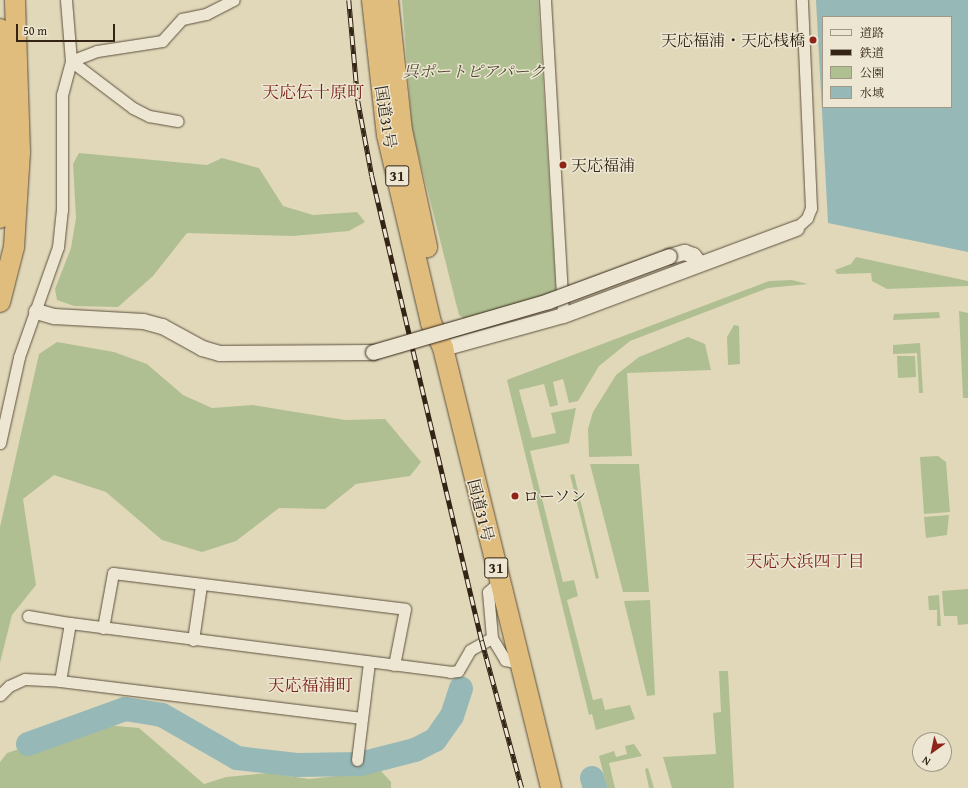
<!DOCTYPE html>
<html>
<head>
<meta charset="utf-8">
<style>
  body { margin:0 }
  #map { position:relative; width:968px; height:788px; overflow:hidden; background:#e1d8ba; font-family:"Gentium Book Plus","Noto Serif JP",serif }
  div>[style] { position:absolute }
  .green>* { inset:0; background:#b0bf92 }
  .water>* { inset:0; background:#96b8b7 }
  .river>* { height:24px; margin:-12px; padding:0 12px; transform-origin:12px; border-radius:12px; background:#96b8b7 }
  .roads { filter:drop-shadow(0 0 1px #5e513e) drop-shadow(0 0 1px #5e513e) }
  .street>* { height:11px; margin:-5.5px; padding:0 5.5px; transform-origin:5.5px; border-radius:5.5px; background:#ece6d2 }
  .secondary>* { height:15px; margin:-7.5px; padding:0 7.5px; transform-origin:7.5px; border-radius:7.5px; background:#ece6d2 }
  .highway>* { height:20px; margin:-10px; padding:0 10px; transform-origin:10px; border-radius:10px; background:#e0bc7d }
  .rail>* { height:4.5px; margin-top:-2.25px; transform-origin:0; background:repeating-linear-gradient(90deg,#ece6d2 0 9px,#332415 0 18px); box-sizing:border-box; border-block:1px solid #332415 }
  .bridges { filter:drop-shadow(0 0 1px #332415) drop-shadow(0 0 1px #332415) }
  .secondary-bridge>* { height:15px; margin:-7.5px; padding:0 7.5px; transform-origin:7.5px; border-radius:7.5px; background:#ece6d2 }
  .dots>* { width:11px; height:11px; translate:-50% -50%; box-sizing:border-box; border:2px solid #ece6d2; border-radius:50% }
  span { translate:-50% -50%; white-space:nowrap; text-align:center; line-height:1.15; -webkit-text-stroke:3px #ece6d2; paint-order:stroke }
  .shield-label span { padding:1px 3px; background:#ece6d2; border:1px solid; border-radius:3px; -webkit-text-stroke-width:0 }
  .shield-label { font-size:15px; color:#332415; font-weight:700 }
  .poi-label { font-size:16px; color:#332415 }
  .right { translate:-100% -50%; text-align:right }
  .left { translate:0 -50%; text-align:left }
  .park-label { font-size:16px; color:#524b34; font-style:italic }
  .street-label { font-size:16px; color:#332415 }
  .neighbourhood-label { font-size:17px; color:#7a1f14 }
  .legend { position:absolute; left:822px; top:16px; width:130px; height:92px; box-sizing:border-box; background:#ece6d2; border:1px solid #a29886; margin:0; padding:5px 7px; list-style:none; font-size:12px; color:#332415 }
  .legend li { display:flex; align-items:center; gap:8px; height:20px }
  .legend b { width:20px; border:1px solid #a29886 }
  .north { position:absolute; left:912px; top:732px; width:40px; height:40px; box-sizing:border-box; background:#ece6d2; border:1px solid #a29886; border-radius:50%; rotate:213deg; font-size:11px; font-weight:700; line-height:16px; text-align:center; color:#332415 }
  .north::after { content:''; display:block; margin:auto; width:14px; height:18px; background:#8f2418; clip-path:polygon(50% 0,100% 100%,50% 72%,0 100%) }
  .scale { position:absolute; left:16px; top:24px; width:99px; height:18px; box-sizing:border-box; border:2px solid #332415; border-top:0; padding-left:5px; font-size:12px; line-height:14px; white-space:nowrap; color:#332415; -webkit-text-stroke:3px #ece6d2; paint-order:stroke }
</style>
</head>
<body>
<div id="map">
  <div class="green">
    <div style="clip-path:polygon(402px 0,538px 0,556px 288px,551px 297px,467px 321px,459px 315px,412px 129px)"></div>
    <div style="clip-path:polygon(79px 153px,207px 165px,222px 158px,259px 168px,283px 206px,313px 215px,357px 212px,365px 222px,349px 231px,293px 236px,187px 233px,153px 276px,118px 307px,74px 306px,57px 300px,55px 289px,71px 248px,76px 218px,73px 164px)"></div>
    <div style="clip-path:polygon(856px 257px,968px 281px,968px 286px,887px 289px,872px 281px,871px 273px,837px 274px,835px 270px,851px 264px)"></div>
    <div style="clip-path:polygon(792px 280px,808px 284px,768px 288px,630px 341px,599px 366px,578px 401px,569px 403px,563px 379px,553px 382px,558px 405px,550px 407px,544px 384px,519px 390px,532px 438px,556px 433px,551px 413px,576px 408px,569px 443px,530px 451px,563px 582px,574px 580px,578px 596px,567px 600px,593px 700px,602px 698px,605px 710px,630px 705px,635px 719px,596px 730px,592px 714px,589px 715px,507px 380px,769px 281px)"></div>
    <div style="clip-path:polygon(959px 311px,968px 313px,968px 398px,963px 398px)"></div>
    <div style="clip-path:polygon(939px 312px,940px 318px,893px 320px,894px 314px)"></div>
    <div style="clip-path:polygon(734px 325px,739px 326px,740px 364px,728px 365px,727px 337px)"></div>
    <div style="clip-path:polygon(688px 337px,705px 344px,711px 370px,627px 373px,632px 456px,589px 457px,588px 429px,593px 412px,616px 375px,639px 357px)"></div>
    <div style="clip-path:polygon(57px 342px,114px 352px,147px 364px,183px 395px,212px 408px,253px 405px,345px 420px,385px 419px,421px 462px,410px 476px,356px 484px,325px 509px,279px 508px,236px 541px,202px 552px,162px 540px,106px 492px,54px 475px,23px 499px,36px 585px,12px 615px,0 663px,0 527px,39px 354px)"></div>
    <div style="clip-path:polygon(920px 343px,923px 393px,919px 393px,917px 353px,893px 354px,893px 345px)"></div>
    <div style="clip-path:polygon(897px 356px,915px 356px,916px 377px,898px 378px)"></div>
    <div style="clip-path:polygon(938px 456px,946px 462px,950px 512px,924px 514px,920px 457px)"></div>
    <div style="clip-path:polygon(590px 464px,639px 464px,649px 592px,623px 592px)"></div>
    <div style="clip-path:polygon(574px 474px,599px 578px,596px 579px,570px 475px)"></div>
    <div style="clip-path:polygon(949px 515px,947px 535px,926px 538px,924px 517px)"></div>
    <div style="clip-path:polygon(968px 589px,968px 624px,958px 625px,957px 616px,944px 616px,942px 591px)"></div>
    <div style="clip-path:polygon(939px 595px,941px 626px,937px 626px,937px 610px,929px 610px,928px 596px)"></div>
    <div style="clip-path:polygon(650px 600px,655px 695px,647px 696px,624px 601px)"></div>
    <div style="clip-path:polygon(719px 671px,728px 671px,734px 788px,672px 788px,663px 757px,716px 754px,713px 713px,721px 712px)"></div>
    <div style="clip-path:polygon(94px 724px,139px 728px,204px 784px,226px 777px,268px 773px,309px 779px,381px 771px,391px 782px,391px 788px,0 788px,0 762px,7px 753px)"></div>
    <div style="clip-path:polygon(634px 744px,642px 756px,609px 763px,615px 788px,607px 788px,599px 756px,614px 751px,616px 757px,627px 754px,625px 746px)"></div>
    <div style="clip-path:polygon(648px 768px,654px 788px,649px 788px,645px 769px)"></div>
  </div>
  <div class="water">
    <div style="clip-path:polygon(evenodd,816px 0,968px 0,968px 252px,828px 223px,816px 0,823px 17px,951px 17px,951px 107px,823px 107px,823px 17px)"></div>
  </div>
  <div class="river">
    <div style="left:28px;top:744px;width:103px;rotate:-19.8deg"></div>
    <div style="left:125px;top:709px;width:37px;rotate:9deg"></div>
    <div style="left:162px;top:715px;width:86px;rotate:29.8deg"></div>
    <div style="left:237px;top:758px;width:60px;rotate:6.7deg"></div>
    <div style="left:297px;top:765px;width:63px;rotate:-0.9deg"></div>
    <div style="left:360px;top:764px;width:57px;rotate:-14.3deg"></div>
    <div style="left:415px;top:750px;width:22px;rotate:-27deg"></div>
    <div style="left:435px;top:740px;width:29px;rotate:-55deg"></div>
    <div style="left:452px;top:716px;width:29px;rotate:-72deg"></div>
    <div style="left:592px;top:778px;width:10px;rotate:73deg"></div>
  </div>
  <div class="roads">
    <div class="street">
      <div style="left:545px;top:0;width:316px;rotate:86.7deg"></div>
      <div style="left:71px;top:61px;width:28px;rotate:-21deg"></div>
      <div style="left:97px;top:51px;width:66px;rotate:-8.7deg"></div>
      <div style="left:162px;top:41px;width:30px;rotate:-48deg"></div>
      <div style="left:182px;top:19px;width:25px;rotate:-12deg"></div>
      <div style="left:206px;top:14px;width:31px;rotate:-27deg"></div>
      <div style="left:71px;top:61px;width:78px;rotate:37.2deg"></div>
      <div style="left:133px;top:108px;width:18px;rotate:27deg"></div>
      <div style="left:149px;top:116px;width:29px;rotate:10deg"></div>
      <div style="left:796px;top:228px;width:15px;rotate:-42deg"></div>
      <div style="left:807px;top:218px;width:11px;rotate:-68deg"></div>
      <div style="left:811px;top:208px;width:208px;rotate:-92.5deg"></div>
      <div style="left:0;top:443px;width:88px;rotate:-77.5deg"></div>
      <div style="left:19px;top:357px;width:117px;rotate:-70.5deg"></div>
      <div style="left:58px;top:247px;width:37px;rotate:-84deg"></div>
      <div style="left:62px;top:210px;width:115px;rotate:-90deg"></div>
      <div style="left:62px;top:95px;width:35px;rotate:-75deg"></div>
      <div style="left:71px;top:61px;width:61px;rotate:-94.7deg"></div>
      <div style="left:499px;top:582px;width:15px;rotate:138deg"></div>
      <div style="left:488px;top:592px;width:46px;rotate:85deg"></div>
      <div style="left:492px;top:638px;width:26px;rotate:59deg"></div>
      <div style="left:505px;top:660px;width:17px;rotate:13deg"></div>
      <div style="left:28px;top:616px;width:43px;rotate:9.5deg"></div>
      <div style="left:103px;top:628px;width:56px;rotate:-79.7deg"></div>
      <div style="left:113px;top:573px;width:294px;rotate:7deg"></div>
      <div style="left:405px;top:609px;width:57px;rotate:101.1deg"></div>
      <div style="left:193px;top:640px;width:56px;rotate:-81.7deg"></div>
      <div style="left:60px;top:681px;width:59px;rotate:-80.2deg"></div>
      <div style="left:70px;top:623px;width:383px;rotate:7.3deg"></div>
      <div style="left:450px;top:672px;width:8px;rotate:-7deg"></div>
      <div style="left:458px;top:671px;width:24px;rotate:-60deg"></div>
      <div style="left:470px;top:650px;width:25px;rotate:-29deg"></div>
      <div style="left:0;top:695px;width:13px;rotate:-45deg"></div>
      <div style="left:9px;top:686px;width:17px;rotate:-24deg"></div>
      <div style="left:25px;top:679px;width:35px;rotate:3deg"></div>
      <div style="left:60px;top:681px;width:304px;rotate:7deg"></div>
      <div style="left:357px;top:760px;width:99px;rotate:-83deg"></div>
    </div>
    <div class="secondary">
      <div style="left:669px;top:256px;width:16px;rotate:-15deg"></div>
      <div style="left:684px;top:252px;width:9px;rotate:18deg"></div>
      <div style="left:693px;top:255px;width:10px;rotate:53deg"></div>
      <div style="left:36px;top:311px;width:19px;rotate:16deg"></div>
      <div style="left:54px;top:316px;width:89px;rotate:3.2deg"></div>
      <div style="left:143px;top:321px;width:20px;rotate:15deg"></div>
      <div style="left:162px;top:326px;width:46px;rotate:28.8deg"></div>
      <div style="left:202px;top:348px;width:18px;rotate:16deg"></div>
      <div style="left:219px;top:353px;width:154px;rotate:-0.4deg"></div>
      <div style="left:443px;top:348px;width:124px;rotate:-15.4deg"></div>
      <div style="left:563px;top:315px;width:249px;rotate:-20.5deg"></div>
    </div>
    <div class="highway">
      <div style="left:372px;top:0;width:136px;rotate:83.7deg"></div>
      <div style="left:387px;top:135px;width:193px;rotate:76.8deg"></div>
      <div style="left:431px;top:323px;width:28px;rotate:64deg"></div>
      <div style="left:443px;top:348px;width:453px;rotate:76.2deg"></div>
      <div style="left:388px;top:0;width:131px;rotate:83.9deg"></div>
      <div style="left:402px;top:130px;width:120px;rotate:77.9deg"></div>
      <div style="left:0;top:29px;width:107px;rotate:87.9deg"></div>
      <div style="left:4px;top:136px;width:82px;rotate:92.8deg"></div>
      <div style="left:0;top:302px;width:57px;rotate:-75.7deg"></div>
      <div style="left:14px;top:247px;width:95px;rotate:-86.4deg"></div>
      <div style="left:20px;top:152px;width:152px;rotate:-91.9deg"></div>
    </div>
  </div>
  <div class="rail">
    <div style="left:349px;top:0;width:101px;rotate:84.9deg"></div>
    <div style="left:358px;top:101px;width:76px;rotate:79.4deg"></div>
    <div style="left:372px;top:176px;width:478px;rotate:76.7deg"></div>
    <div style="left:482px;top:641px;width:152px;rotate:74.8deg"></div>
  </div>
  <div class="bridges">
    <div class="secondary-bridge">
      <div style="left:373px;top:352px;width:182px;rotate:-16.2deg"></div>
      <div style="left:548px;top:301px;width:129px;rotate:-20.4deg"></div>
    </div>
  </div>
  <div class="dots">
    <div style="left:813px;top:40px;background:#8f2418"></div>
    <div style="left:563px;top:165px;background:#8f2418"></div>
    <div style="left:515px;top:496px;background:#8f2418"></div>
  </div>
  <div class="shield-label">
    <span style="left:397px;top:176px">31</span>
    <span style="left:496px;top:568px">31</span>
  </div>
  <div class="poi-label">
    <span class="right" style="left:805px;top:40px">天応福浦・天応桟橋</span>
    <span class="left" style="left:571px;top:165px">天応福浦</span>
    <span class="left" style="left:523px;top:496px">ローソン</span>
  </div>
  <div class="park-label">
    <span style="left:474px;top:71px">呉ポートピアパーク</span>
  </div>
  <div class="street-label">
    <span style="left:386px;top:117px;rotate:81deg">国道31号</span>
    <span style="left:481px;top:510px;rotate:76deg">国道31号</span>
  </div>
  <div class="neighbourhood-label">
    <span style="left:313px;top:92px">天応伝十原町</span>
    <span style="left:805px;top:561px">天応大浜四丁目</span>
    <span style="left:310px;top:685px">天応福浦町</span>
  </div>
  <ul class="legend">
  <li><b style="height:5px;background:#ece6d2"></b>道路</li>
  <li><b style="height:5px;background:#332415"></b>鉄道</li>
  <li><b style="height:11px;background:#b0bf92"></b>公園</li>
  <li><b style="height:11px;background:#96b8b7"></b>水域</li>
  </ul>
  <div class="north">N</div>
  <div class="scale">50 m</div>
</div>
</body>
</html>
